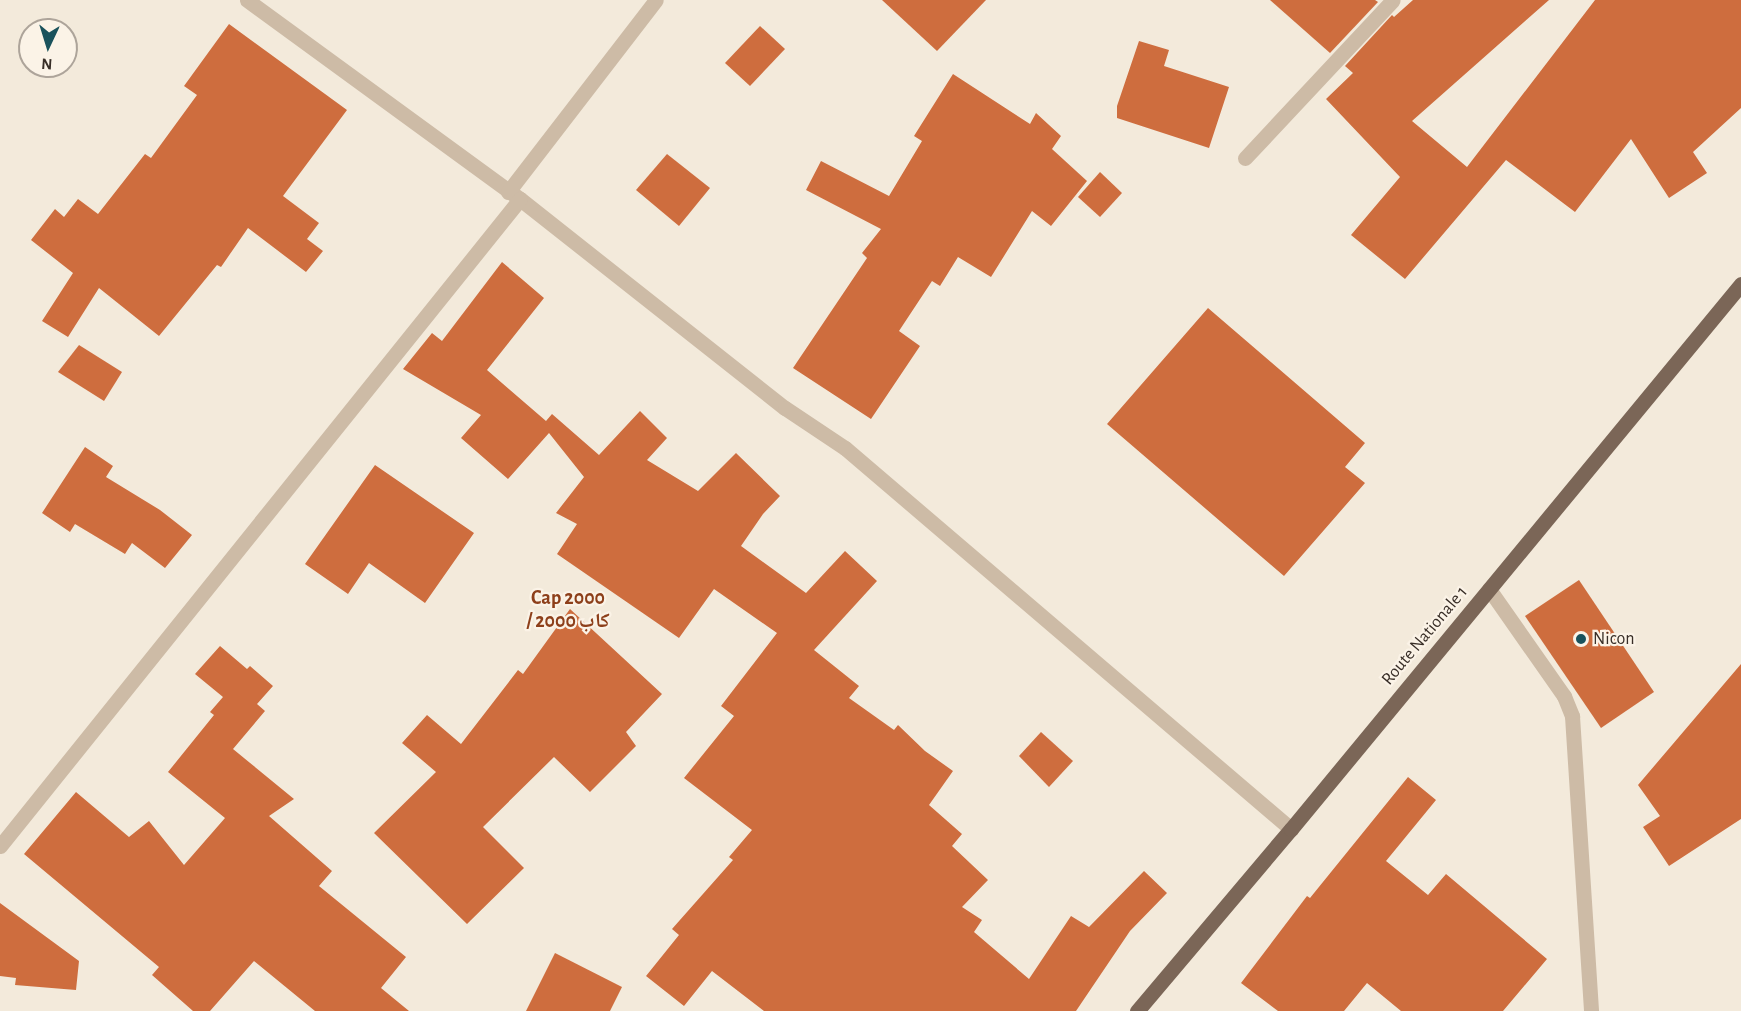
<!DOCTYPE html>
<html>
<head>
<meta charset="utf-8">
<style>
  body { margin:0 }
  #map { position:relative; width:1741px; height:1011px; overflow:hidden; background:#f3eadb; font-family:"Alegreya Sans","Noto Naskh Arabic",sans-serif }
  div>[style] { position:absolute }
  .building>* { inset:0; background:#ce6d3e }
  .minor>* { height:15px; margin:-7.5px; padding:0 7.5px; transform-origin:7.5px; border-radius:7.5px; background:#cdbba6 }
  .major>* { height:15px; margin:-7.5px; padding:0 7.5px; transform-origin:7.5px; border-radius:7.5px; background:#7b6657 }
  .dots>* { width:16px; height:16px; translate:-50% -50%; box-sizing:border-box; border:3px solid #fbf3e7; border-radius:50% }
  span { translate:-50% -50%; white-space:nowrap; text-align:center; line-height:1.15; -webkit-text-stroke:4.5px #fbf3e7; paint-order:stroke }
  .street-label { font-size:18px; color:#382e27 }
  .poi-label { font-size:18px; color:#382e27 }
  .left { translate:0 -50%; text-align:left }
  .neighbourhood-label { font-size:20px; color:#8d3f1a; font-weight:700 }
  .north { position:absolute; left:18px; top:18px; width:60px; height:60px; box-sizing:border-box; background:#fbf3e7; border:2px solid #ada49a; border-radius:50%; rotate:184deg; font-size:16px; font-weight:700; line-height:24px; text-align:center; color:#382e27 }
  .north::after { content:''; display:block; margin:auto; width:21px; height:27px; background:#1a525c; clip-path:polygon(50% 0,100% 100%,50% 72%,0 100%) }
</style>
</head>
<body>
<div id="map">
  <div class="building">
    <div style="clip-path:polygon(882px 0,986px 0,937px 51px)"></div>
    <div style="clip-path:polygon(1270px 0,1375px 0,1378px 2px,1330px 53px)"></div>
    <div style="clip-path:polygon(1413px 0,1549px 0,1412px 121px,1467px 167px,1595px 0,1741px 0,1741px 108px,1693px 152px,1707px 173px,1669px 198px,1631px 139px,1575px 212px,1506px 160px,1405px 279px,1351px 235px,1400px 177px,1326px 99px,1353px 73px,1345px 66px,1392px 15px,1394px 17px)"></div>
    <div style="clip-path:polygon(229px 24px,347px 110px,283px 196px,319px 223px,307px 239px,323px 251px,306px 272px,248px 228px,221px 267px,217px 265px,159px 336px,99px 288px,68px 337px,42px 321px,73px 273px,31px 240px,55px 209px,64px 217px,78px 199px,98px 214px,145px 154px,151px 158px,197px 95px,184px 86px)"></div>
    <div style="clip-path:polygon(760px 26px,785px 49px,750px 86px,725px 63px)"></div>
    <div style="clip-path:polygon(1139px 41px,1169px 50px,1164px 66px,1229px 87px,1209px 148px,1117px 118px,1117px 106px)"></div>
    <div style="clip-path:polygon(953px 74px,1030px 124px,1036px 113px,1061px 136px,1052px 149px,1087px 181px,1051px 226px,1032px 211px,991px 277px,958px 257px,940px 286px,932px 281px,899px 331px,920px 346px,871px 419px,793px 368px,867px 258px,862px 253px,881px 229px,806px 190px,821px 161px,889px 196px,922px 141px,914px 136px)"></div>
    <div style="clip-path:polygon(667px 154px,710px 188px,679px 226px,636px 190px)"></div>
    <div style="clip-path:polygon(1100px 172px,1122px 193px,1100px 217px,1078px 197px)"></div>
    <div style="clip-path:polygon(502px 262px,544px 298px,487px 370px,546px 421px,552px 414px,599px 455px,640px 411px,667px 438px,647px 460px,698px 491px,736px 453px,780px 496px,763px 514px,741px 546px,806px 593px,845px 551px,877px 581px,814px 650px,859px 686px,849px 698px,894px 730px,898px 725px,925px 751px,953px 771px,929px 805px,962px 834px,952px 846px,988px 880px,962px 907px,982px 920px,974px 932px,1029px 979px,1071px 916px,1089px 927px,1144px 871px,1167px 893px,1130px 931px,1076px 1011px,764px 1011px,712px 971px,684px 1006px,646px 976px,679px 935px,672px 929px,733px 860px,729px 857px,752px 830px,684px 778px,734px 716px,721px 706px,777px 633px,714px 589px,679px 638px,557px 554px,577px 524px,556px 513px,584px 477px,549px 433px,508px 479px,461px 438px,481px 415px,403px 369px,432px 333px,442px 341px)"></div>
    <div style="clip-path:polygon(1208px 308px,1365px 443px,1345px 467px,1365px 483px,1284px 576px,1107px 424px)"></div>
    <div style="clip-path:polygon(79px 345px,122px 372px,104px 401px,58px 372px)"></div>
    <div style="clip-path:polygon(85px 447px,113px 466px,106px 477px,160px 510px,192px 535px,165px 568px,132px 543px,125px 554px,75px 524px,70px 532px,42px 513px)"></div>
    <div style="clip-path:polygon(375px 465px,474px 533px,425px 603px,369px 563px,348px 594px,305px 564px)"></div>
    <div style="clip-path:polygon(1579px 580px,1654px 692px,1601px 728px,1525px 616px)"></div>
    <div style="clip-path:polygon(570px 609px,662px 694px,626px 732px,636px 746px,590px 792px,554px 757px,483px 827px,524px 868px,467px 924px,374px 833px,436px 772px,402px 743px,427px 715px,461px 744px,518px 670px,523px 674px)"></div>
    <div style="clip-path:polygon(220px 646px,247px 669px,250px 666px,273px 686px,257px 704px,265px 711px,233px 749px,294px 799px,269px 816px,332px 871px,319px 886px,406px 957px,381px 988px,409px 1011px,315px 1011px,254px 961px,210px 1011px,193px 1011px,152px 975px,159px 967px,24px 854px,76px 792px,129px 837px,149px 821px,184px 865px,225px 818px,168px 772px,214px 715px,210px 712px,223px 697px,195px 674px)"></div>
    <div style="clip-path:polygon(1741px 664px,1741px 819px,1669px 866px,1643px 827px,1660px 816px,1638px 785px)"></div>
    <div style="clip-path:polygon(1041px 732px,1073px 761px,1049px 787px,1019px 756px)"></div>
    <div style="clip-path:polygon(1408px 777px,1436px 800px,1386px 861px,1428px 895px,1446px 874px,1547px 959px,1503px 1011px,1401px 1011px,1367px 983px,1344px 1011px,1278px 1011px,1241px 983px,1307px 896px,1310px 898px)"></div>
    <div style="clip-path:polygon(0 903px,79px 961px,76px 990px,15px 985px,16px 978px,0 976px)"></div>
    <div style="clip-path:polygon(555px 953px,622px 987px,610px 1011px,526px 1011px)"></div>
  </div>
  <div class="minor">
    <div style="left:247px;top:0;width:338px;rotate:36.1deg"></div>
    <div style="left:520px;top:199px;width:337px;rotate:38.3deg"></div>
    <div style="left:785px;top:408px;width:72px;rotate:33.7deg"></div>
    <div style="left:845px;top:448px;width:587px;rotate:40.51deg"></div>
    <div style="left:1245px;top:158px;width:216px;rotate:-46.9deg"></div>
    <div style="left:508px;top:192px;width:242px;rotate:-52.4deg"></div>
    <div style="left:1489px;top:589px;width:131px;rotate:55deg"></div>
    <div style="left:1564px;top:696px;width:22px;rotate:68deg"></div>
    <div style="left:1572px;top:716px;width:296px;rotate:86.3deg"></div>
    <div style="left:0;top:846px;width:830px;rotate:-51.21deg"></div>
  </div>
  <div class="major">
    <div style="left:1137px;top:1011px;width:238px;rotate:-49.8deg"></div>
    <div style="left:1291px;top:829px;width:707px;rotate:-50.45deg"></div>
  </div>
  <div class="dots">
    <div style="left:1581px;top:639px;background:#1a525c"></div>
  </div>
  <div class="street-label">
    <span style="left:1425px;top:636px;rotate:-50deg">Route Nationale 1</span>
  </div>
  <div class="poi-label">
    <span class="left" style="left:1593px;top:639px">Nicon</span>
  </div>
  <div class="neighbourhood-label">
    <span style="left:568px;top:610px">Cap 2000<br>/ كاب 2000</span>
  </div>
  <div class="north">N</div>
</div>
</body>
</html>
